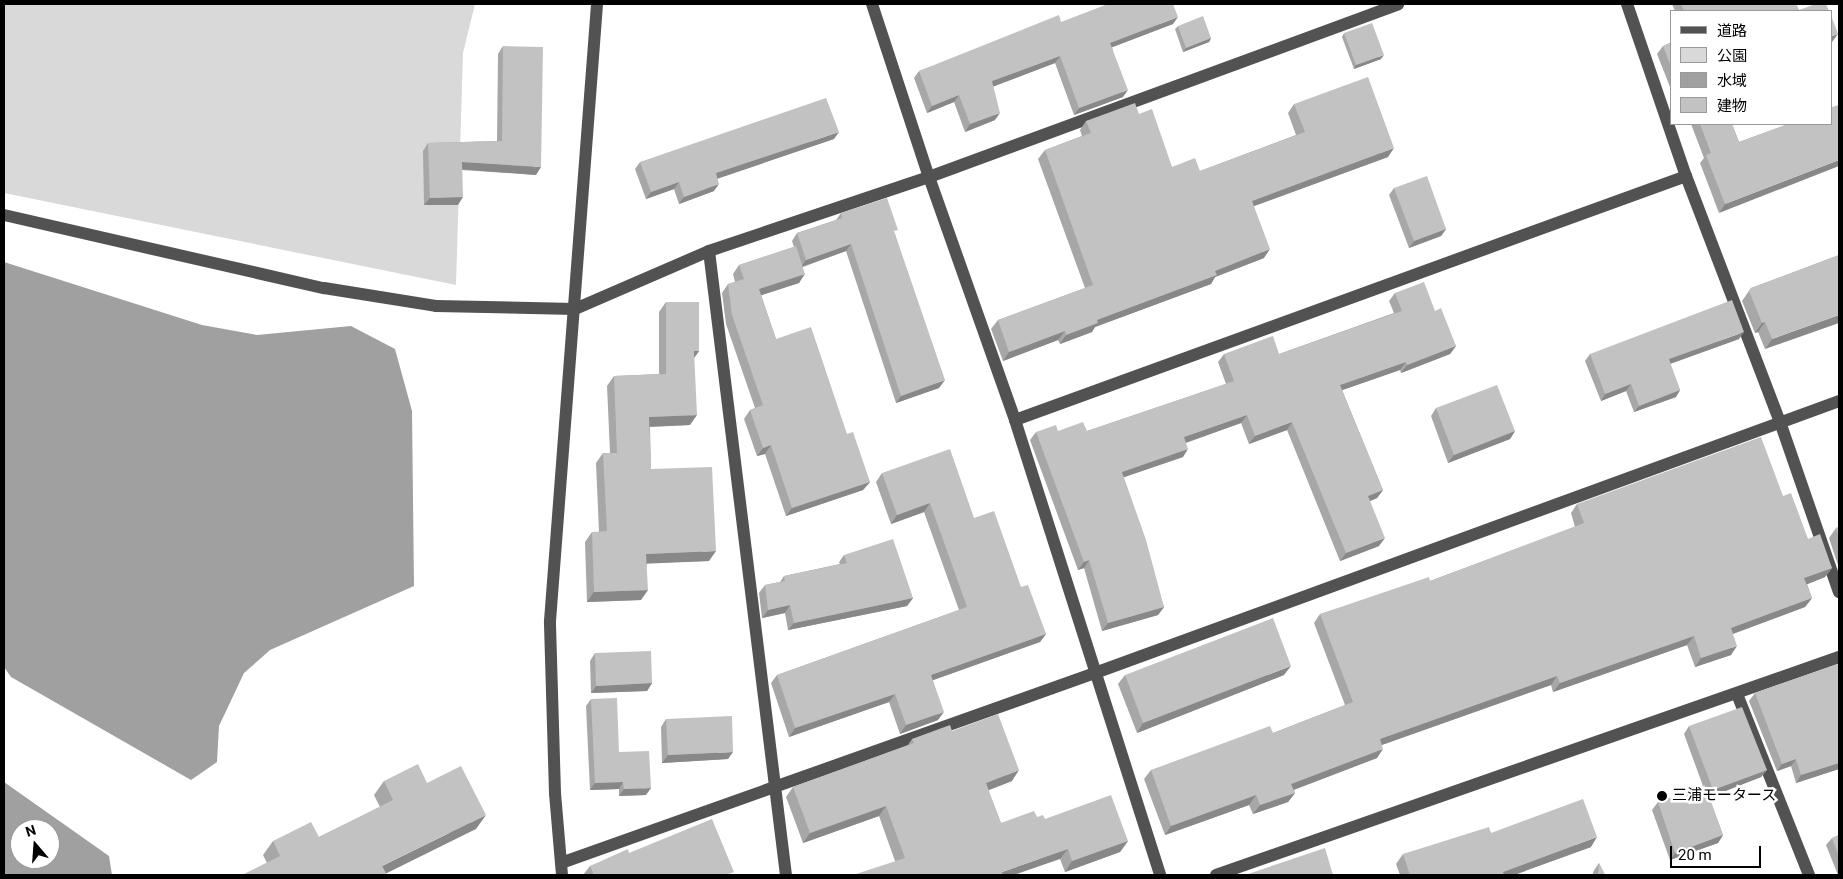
<!DOCTYPE html>
<html>
<head>
<meta charset="utf-8">
<style>
  body { margin:0 }
  #map { position:relative; width:1843px; height:879px; overflow:hidden; background:#fff; font-family:Roboto,"Noto Sans JP",sans-serif }
  div>[style] { position:absolute }
  .green>* { inset:0; background:#d9d9d9 }
  .water>* { inset:0; background:#a0a0a0 }
  .minor>* { height:12px; margin:-6px; padding:0 6px; transform-origin:6px; border-radius:6px; background:#525252 }
  .wall>* { inset:0; background:#a7a7a7 }
  .shaded-wall>* { inset:0; background:#888 }
  .building>* { inset:0; background:#c2c2c2 }
  .dots>* { width:14px; height:14px; translate:-50% -50%; box-sizing:border-box; border:2px solid #fff; border-radius:50% }
  span { translate:-50% -50%; white-space:nowrap; text-align:center; line-height:1.15; -webkit-text-stroke:5px #fff; paint-order:stroke }
  .poi-label { font-size:15px; color:#000 }
  .left { translate:0 -50%; text-align:left }
  .frame { position:absolute; inset:0; border:5px solid #000; pointer-events:none }
  .legend { position:absolute; left:1670px; top:10px; width:162px; height:115px; box-sizing:border-box; background:#fff; border:1px solid #999; margin:0; padding:6px 9px; list-style:none; font-size:15px; color:#000 }
  .legend li { display:flex; align-items:center; gap:10px; height:25px }
  .legend b { width:25px; border:1px solid #999 }
  .north { position:absolute; left:10px; top:819px; width:50px; height:50px; box-sizing:border-box; background:#fff; border:1px solid #999; border-radius:50%; rotate:342deg; font-size:14px; font-weight:700; line-height:20px; text-align:center; color:#000 }
  .north::after { content:''; display:block; margin:auto; width:18px; height:22px; background:#000; clip-path:polygon(50% 0,100% 100%,50% 72%,0 100%) }
  .scale { position:absolute; left:1670px; top:846px; width:91px; height:22px; box-sizing:border-box; border:2px solid #000; border-top:0; padding-left:6px; font-size:15px; line-height:18px; white-space:nowrap; color:#000; -webkit-text-stroke:4px #fff; paint-order:stroke }
</style>
</head>
<body>
<div id="map">
  <div class="green">
    <div style="clip-path:polygon(4px 4px,475px 4px,463px 53px,456px 285px,4px 193px)"></div>
  </div>
  <div class="water">
    <div style="clip-path:polygon(4px 262px,202px 325px,257px 335px,351px 326px,395px 349px,412px 411px,414px 586px,270px 650px,244px 673px,219px 726px,217px 762px,191px 780px,11px 677px,4px 667px)"></div>
    <div style="clip-path:polygon(evenodd,4px 782px,109px 856px,112px 875px,4px 875px,4px 782px,20px 829px,50px 829px,50px 859px,20px 859px,20px 829px)"></div>
  </div>
  <div class="minor">
    <div style="left:872px;top:4px;width:182px;rotate:71.8deg"></div>
    <div style="left:929px;top:177px;width:258px;rotate:70.5deg"></div>
    <div style="left:1015px;top:420px;width:478px;rotate:72.3deg"></div>
    <div style="left:1627px;top:4px;width:182px;rotate:71.1deg"></div>
    <div style="left:1686px;top:176px;width:263px;rotate:69.1deg"></div>
    <div style="left:1780px;top:422px;width:180px;rotate:70.9deg"></div>
    <div style="left:4px;top:215px;width:328px;rotate:12.9deg"></div>
    <div style="left:324px;top:288px;width:113px;rotate:9.1deg"></div>
    <div style="left:436px;top:306px;width:139px;rotate:1.2deg"></div>
    <div style="left:575px;top:309px;width:146px;rotate:-23.4deg"></div>
    <div style="left:709px;top:251px;width:232px;rotate:-18.6deg"></div>
    <div style="left:929px;top:177px;width:500px;rotate:-20.2deg"></div>
    <div style="left:709px;top:251px;width:629px;rotate:82.97deg"></div>
    <div style="left:1015px;top:420px;width:714px;rotate:-19.98deg"></div>
    <div style="left:1737px;top:694px;width:195px;rotate:68.3deg"></div>
    <div style="left:561px;top:863px;width:567px;rotate:-19.59deg"></div>
    <div style="left:1095px;top:673px;width:792px;rotate:-20.08deg"></div>
    <div style="left:562px;top:875px;width:82px;rotate:-94.9deg"></div>
    <div style="left:555px;top:793px;width:172px;rotate:-91.7deg"></div>
    <div style="left:550px;top:621px;width:619px;rotate:-85.64deg"></div>
    <div style="left:1216px;top:875px;width:660px;rotate:-19.29deg"></div>
  </div>
  <div class="wall">
    <div style="clip-path:polygon(1672px 4px,1796px 4px,1799px 10px,1829px 11px,1675px 11px)"></div>
    <div style="clip-path:polygon(1061px 22px,1173px 24px,1112px 47px,1123px 97px,1074px 115px,1055px 63px,993px 86px,995px 120px,965px 132px,954px 102px,927px 113px,914px 78px,919px 71px)"></div>
    <div style="clip-path:polygon(1178px 26px,1211px 38px,1209px 42px,1183px 52px,1175px 29px)"></div>
    <div style="clip-path:polygon(1344px 33px,1381px 59px,1354px 69px,1342px 37px)"></div>
    <div style="clip-path:polygon(1672px 42px,1672px 92px,1657px 54px,1663px 46px)"></div>
    <div style="clip-path:polygon(503px 46px,536px 175px,462px 170px,458px 205px,424px 205px,423px 151px,428px 143px,497px 141px,498px 54px)"></div>
    <div style="clip-path:polygon(1294px 104px,1388px 157px,1254px 206px,1264px 258px,1215px 277px,1211px 284px,1095px 327px,1092px 332px,1060px 344px,1058px 340px,1003px 361px,991px 329px,998px 320px,1085px 288px,1038px 159px,1045px 150px,1082px 136px,1080px 130px,1086px 121px,1139px 114px,1172px 167px,1200px 171px,1296px 135px,1288px 113px)"></div>
    <div style="clip-path:polygon(1691px 124px,1732px 124px,1739px 142px,1788px 124px,1719px 213px,1700px 163px,1704px 158px)"></div>
    <div style="clip-path:polygon(834px 139px,717px 178px,714px 191px,679px 204px,674px 189px,646px 199px,635px 169px,640px 162px)"></div>
    <div style="clip-path:polygon(1394px 188px,1446px 229px,1441px 236px,1409px 248px,1389px 195px)"></div>
    <div style="clip-path:polygon(841px 213px,895px 234px,939px 388px,896px 403px,846px 251px,803px 267px,799px 283px,761px 295px,776px 339px,847px 434px,870px 482px,863px 490px,786px 516px,765px 454px,757px 456px,744px 419px,750px 410px,755px 408px,726px 324px,722px 293px,728px 284px,735px 282px,733px 274px,739px 265px,794px 247px,792px 241px,797px 233px,836px 220px)"></div>
    <div style="clip-path:polygon(1839px 255px,1765px 349px,1758px 332px,1755px 333px,1742px 301px,1751px 288px)"></div>
    <div style="clip-path:polygon(1395px 293px,1435px 311px,1456px 346px,1450px 354px,1401px 373px,1400px 370px,1342px 390px,1383px 490px,1377px 498px,1370px 501px,1379px 546px,1340px 561px,1287px 430px,1249px 444px,1241px 423px,1186px 443px,1183px 457px,1123px 477px,1164px 607px,1158px 615px,1102px 631px,1084px 568px,1078px 570px,1030px 440px,1036px 432px,1058px 431px,1087px 431px,1226px 384px,1218px 362px,1224px 354px,1279px 354px,1394px 313px,1389px 301px)"></div>
    <div style="clip-path:polygon(666px 302px,699px 351px,694px 358px,690px 425px,650px 427px,651px 469px,709px 561px,647px 563px,641px 600px,587px 602px,585px 542px,592px 532px,599px 532px,596px 463px,603px 453px,610px 453px,607px 386px,614px 376px,659px 374px,659px 312px)"></div>
    <div style="clip-path:polygon(1739px 339px,1670px 364px,1680px 390px,1676px 397px,1634px 412px,1626px 391px,1601px 401px,1585px 361px,1590px 354px)"></div>
    <div style="clip-path:polygon(1436px 408px,1515px 431px,1510px 439px,1448px 463px,1431px 416px)"></div>
    <div style="clip-path:polygon(882px 473px,974px 518px,1021px 587px,1046px 634px,1040px 642px,933px 680px,938px 720px,900px 734px,889px 702px,789px 737px,771px 683px,777px 675px,959px 610px,924px 512px,891px 524px,876px 482px)"></div>
    <div style="clip-path:polygon(1783px 496px,1808px 539px,1832px 568px,1825px 577px,1807px 584px,1812px 598px,1805px 607px,1733px 634px,1731px 655px,1695px 667px,1687px 645px,1553px 692px,1551px 685px,1382px 745px,1377px 758px,1294px 790px,1295px 793px,1288px 802px,1253px 814px,1249px 805px,1165px 835px,1144px 779px,1151px 770px,1273px 733px,1345px 705px,1314px 623px,1320px 614px,1430px 581px,1575px 527px,1571px 513px,1577px 504px)"></div>
    <div style="clip-path:polygon(1839px 527px,1839px 568px,1829px 538px,1836px 528px)"></div>
    <div style="clip-path:polygon(844px 555px,913px 598px,907px 606px,788px 630px,785px 613px,762px 618px,759px 593px,765px 585px,780px 582px,784px 576px,840px 564px,839px 562px)"></div>
    <div style="clip-path:polygon(595px 653px,652px 683px,647px 691px,591px 693px,590px 661px)"></div>
    <div style="clip-path:polygon(1839px 664px,1839px 769px,1796px 783px,1791px 766px,1777px 771px,1749px 701px,1755px 693px)"></div>
    <div style="clip-path:polygon(1125px 675px,1284px 675px,1137px 733px,1118px 684px)"></div>
    <div style="clip-path:polygon(591px 699px,619px 752px,646px 795px,619px 796px,619px 789px,590px 790px,586px 706px)"></div>
    <div style="clip-path:polygon(666px 719px,728px 759px,662px 763px,661px 727px)"></div>
    <div style="clip-path:polygon(1689px 726px,1767px 770px,1761px 777px,1709px 797px,1723px 835px,1718px 843px,1670px 860px,1652px 810px,1658px 802px,1703px 786px,1684px 734px)"></div>
    <div style="clip-path:polygon(952px 731px,1012px 781px,988px 790px,1001px 823px,1037px 817px,1128px 841px,1120px 852px,1065px 872px,1060px 859px,895px 861px,879px 816px,803px 843px,786px 797px,793px 787px,908px 745px,912px 739px)"></div>
    <div style="clip-path:polygon(384px 781px,427px 783px,476px 829px,267px 863px,263px 855px,273px 841px,319px 837px,380px 807px,374px 795px)"></div>
    <div style="clip-path:polygon(1491px 833px,1591px 847px,1514px 875px,1400px 875px,1396px 864px,1403px 854px)"></div>
    <div style="clip-path:polygon(1839px 835px,1839px 875px,1838px 875px,1826px 845px,1832px 838px)"></div>
    <div style="clip-path:polygon(629px 853px,732px 875px,583px 875px,590px 866px)"></div>
    <div style="clip-path:polygon(1599px 863px,1605px 875px,1593px 875px,1593px 872px)"></div>
  </div>
  <div class="shaded-wall">
    <div style="clip-path:polygon(1178px 17px,1173px 24px,1105px 50px,1110px 43px)"></div>
    <div style="clip-path:polygon(1838px 34px,1832px 42px,1832px 36px)"></div>
    <div style="clip-path:polygon(1211px 38px,1209px 42px,1183px 52px,1186px 48px)"></div>
    <div style="clip-path:polygon(1384px 55px,1381px 59px,1354px 69px,1356px 65px)"></div>
    <div style="clip-path:polygon(1060px 56px,1055px 63px,987px 89px,992px 81px)"></div>
    <div style="clip-path:polygon(1128px 90px,1123px 97px,1074px 115px,1079px 108px)"></div>
    <div style="clip-path:polygon(959px 95px,954px 102px,927px 113px,932px 106px)"></div>
    <div style="clip-path:polygon(1000px 113px,995px 120px,965px 132px,970px 124px)"></div>
    <div style="clip-path:polygon(839px 132px,834px 139px,711px 181px,716px 173px)"></div>
    <div style="clip-path:polygon(1394px 148px,1388px 157px,1246px 209px,1252px 201px)"></div>
    <div style="clip-path:polygon(1839px 160px,1839px 166px,1719px 213px,1725px 204px)"></div>
    <div style="clip-path:polygon(462px 162px,541px 167px,536px 175px,457px 169px)"></div>
    <div style="clip-path:polygon(679px 182px,674px 189px,646px 199px,651px 192px)"></div>
    <div style="clip-path:polygon(719px 184px,714px 191px,679px 204px,684px 197px)"></div>
    <div style="clip-path:polygon(463px 197px,458px 205px,424px 205px,430px 198px)"></div>
    <div style="clip-path:polygon(1446px 229px,1441px 236px,1409px 248px,1414px 241px)"></div>
    <div style="clip-path:polygon(851px 244px,846px 251px,801px 267px,806px 260px)"></div>
    <div style="clip-path:polygon(1270px 249px,1264px 258px,1215px 277px,1211px 284px,1095px 327px,1092px 332px,1060px 344px,1066px 335px,1097px 320px,1215px 271px)"></div>
    <div style="clip-path:polygon(805px 274px,799px 283px,753px 298px,759px 289px)"></div>
    <div style="clip-path:polygon(1839px 315px,1839px 323px,1765px 349px,1772px 339px)"></div>
    <div style="clip-path:polygon(1765px 322px,1758px 332px,1755px 333px,1762px 323px)"></div>
    <div style="clip-path:polygon(1065px 331px,1058px 340px,1003px 361px,1009px 352px)"></div>
    <div style="clip-path:polygon(1744px 332px,1739px 339px,1664px 366px,1669px 359px)"></div>
    <div style="clip-path:polygon(1456px 346px,1450px 354px,1401px 373px,1407px 365px)"></div>
    <div style="clip-path:polygon(694px 351px,699px 351px,692px 361px)"></div>
    <div style="clip-path:polygon(1406px 362px,1400px 370px,1334px 393px,1340px 385px)"></div>
    <div style="clip-path:polygon(945px 380px,939px 388px,896px 403px,901px 396px)"></div>
    <div style="clip-path:polygon(1631px 384px,1626px 391px,1601px 401px,1605px 394px)"></div>
    <div style="clip-path:polygon(1680px 390px,1676px 397px,1634px 412px,1639px 406px)"></div>
    <div style="clip-path:polygon(697px 415px,690px 425px,642px 427px,649px 417px)"></div>
    <div style="clip-path:polygon(1247px 415px,1241px 423px,1179px 445px,1184px 437px)"></div>
    <div style="clip-path:polygon(1292px 422px,1287px 430px,1249px 444px,1255px 436px)"></div>
    <div style="clip-path:polygon(1515px 431px,1510px 439px,1448px 463px,1454px 455px)"></div>
    <div style="clip-path:polygon(771px 445px,765px 454px,757px 456px,763px 448px)"></div>
    <div style="clip-path:polygon(1188px 449px,1183px 457px,1116px 480px,1122px 472px)"></div>
    <div style="clip-path:polygon(870px 482px,863px 490px,786px 516px,792px 508px)"></div>
    <div style="clip-path:polygon(1383px 490px,1377px 498px,1363px 504px,1368px 496px)"></div>
    <div style="clip-path:polygon(930px 503px,924px 512px,891px 524px,897px 515px)"></div>
    <div style="clip-path:polygon(1385px 538px,1379px 546px,1340px 561px,1346px 553px)"></div>
    <div style="clip-path:polygon(716px 551px,709px 561px,639px 564px,646px 554px)"></div>
    <div style="clip-path:polygon(1089px 560px,1084px 568px,1078px 570px,1084px 562px)"></div>
    <div style="clip-path:polygon(1832px 568px,1825px 577px,1798px 588px,1804px 578px)"></div>
    <div style="clip-path:polygon(648px 590px,641px 600px,587px 602px,594px 592px)"></div>
    <div style="clip-path:polygon(913px 598px,907px 606px,788px 630px,794px 623px)"></div>
    <div style="clip-path:polygon(1812px 598px,1805px 607px,1724px 637px,1731px 628px)"></div>
    <div style="clip-path:polygon(790px 605px,785px 613px,762px 618px,768px 610px)"></div>
    <div style="clip-path:polygon(1164px 607px,1158px 615px,1102px 631px,1108px 623px)"></div>
    <div style="clip-path:polygon(1046px 634px,1040px 642px,925px 683px,931px 675px)"></div>
    <div style="clip-path:polygon(1694px 636px,1687px 645px,1553px 692px,1560px 683px)"></div>
    <div style="clip-path:polygon(1737px 646px,1731px 655px,1695px 667px,1701px 658px)"></div>
    <div style="clip-path:polygon(1291px 666px,1284px 675px,1137px 733px,1143px 723px)"></div>
    <div style="clip-path:polygon(1557px 676px,1551px 685px,1373px 748px,1380px 739px)"></div>
    <div style="clip-path:polygon(652px 683px,647px 691px,591px 693px,596px 686px)"></div>
    <div style="clip-path:polygon(895px 694px,889px 702px,789px 737px,795px 728px)"></div>
    <div style="clip-path:polygon(944px 712px,938px 720px,900px 734px,906px 725px)"></div>
    <div style="clip-path:polygon(1383px 749px,1377px 758px,1285px 793px,1291px 784px)"></div>
    <div style="clip-path:polygon(733px 752px,728px 759px,662px 763px,668px 755px)"></div>
    <div style="clip-path:polygon(1796px 759px,1791px 766px,1777px 771px,1782px 764px)"></div>
    <div style="clip-path:polygon(1839px 763px,1839px 769px,1796px 783px,1801px 775px)"></div>
    <div style="clip-path:polygon(1019px 770px,1012px 781px,979px 794px,986px 783px)"></div>
    <div style="clip-path:polygon(1767px 770px,1761px 777px,1708px 798px,1713px 790px)"></div>
    <div style="clip-path:polygon(623px 782px,619px 789px,590px 790px,595px 783px)"></div>
    <div style="clip-path:polygon(651px 788px,646px 795px,619px 796px,624px 789px)"></div>
    <div style="clip-path:polygon(1295px 793px,1288px 802px,1253px 814px,1260px 805px)"></div>
    <div style="clip-path:polygon(1256px 795px,1249px 805px,1165px 835px,1171px 826px)"></div>
    <div style="clip-path:polygon(886px 806px,879px 816px,803px 843px,810px 833px)"></div>
    <div style="clip-path:polygon(486px 815px,476px 829px,383px 875px,382px 866px)"></div>
    <div style="clip-path:polygon(1723px 835px,1718px 843px,1670px 860px,1675px 853px)"></div>
    <div style="clip-path:polygon(1597px 837px,1591px 847px,1514px 875px,1500px 875px,1503px 872px)"></div>
    <div style="clip-path:polygon(1128px 841px,1120px 852px,1065px 872px,1072px 861px)"></div>
    <div style="clip-path:polygon(1068px 849px,1060px 859px,1014px 875px,1000px 875px,1002px 872px)"></div>
  </div>
  <div class="building">
    <div style="clip-path:polygon(1108px 4px,1173px 4px,1178px 17px,1110px 43px,1128px 90px,1079px 108px,1060px 56px,992px 81px,1000px 113px,970px 124px,959px 95px,932px 106px,919px 71px,1059px 15px,1061px 22px)"></div>
    <div style="clip-path:polygon(1681px 4px,1796px 4px,1799px 10px,1816px 4px,1826px 4px,1829px 11px,1684px 11px)"></div>
    <div style="clip-path:polygon(1203px 16px,1211px 38px,1186px 48px,1178px 26px)"></div>
    <div style="clip-path:polygon(1832px 18px,1838px 34px,1832px 36px)"></div>
    <div style="clip-path:polygon(1372px 23px,1384px 55px,1356px 65px,1344px 33px)"></div>
    <div style="clip-path:polygon(1672px 42px,1672px 69px,1663px 46px)"></div>
    <div style="clip-path:polygon(503px 46px,543px 47px,541px 167px,462px 162px,463px 197px,430px 198px,428px 143px,502px 141px)"></div>
    <div style="clip-path:polygon(1368px 77px,1394px 148px,1252px 201px,1270px 249px,1215px 271px,1217px 275px,1097px 320px,1098px 323px,1066px 335px,1065px 331px,1009px 352px,998px 320px,1093px 285px,1045px 150px,1091px 133px,1086px 121px,1135px 103px,1139px 114px,1152px 109px,1172px 167px,1195px 158px,1200px 171px,1305px 132px,1294px 104px)"></div>
    <div style="clip-path:polygon(826px 98px,839px 132px,716px 173px,719px 184px,684px 197px,679px 182px,651px 192px,640px 162px)"></div>
    <div style="clip-path:polygon(1839px 105px,1839px 160px,1725px 204px,1706px 155px,1711px 153px,1700px 124px,1732px 124px,1739px 142px,1788px 124px,1832px 124px,1832px 107px)"></div>
    <div style="clip-path:polygon(1427px 176px,1446px 229px,1414px 241px,1394px 188px)"></div>
    <div style="clip-path:polygon(887px 198px,898px 230px,894px 231px,945px 380px,901px 396px,851px 244px,806px 260px,797px 233px,842px 218px,841px 213px)"></div>
    <div style="clip-path:polygon(796px 246px,805px 274px,759px 289px,776px 339px,811px 327px,847px 434px,853px 432px,870px 482px,792px 508px,771px 445px,763px 448px,750px 410px,763px 405px,732px 315px,728px 284px,744px 279px,739px 265px)"></div>
    <div style="clip-path:polygon(1839px 255px,1839px 315px,1772px 339px,1765px 322px,1762px 323px,1749px 291px,1751px 288px)"></div>
    <div style="clip-path:polygon(1424px 282px,1435px 311px,1441px 308px,1456px 346px,1407px 365px,1406px 362px,1340px 385px,1383px 490px,1368px 496px,1385px 538px,1346px 553px,1292px 422px,1255px 436px,1247px 415px,1184px 437px,1188px 449px,1122px 472px,1146px 540px,1164px 607px,1108px 623px,1089px 560px,1084px 562px,1036px 432px,1056px 425px,1058px 431px,1083px 422px,1087px 431px,1234px 381px,1224px 354px,1273px 336px,1279px 354px,1402px 311px,1395px 293px)"></div>
    <div style="clip-path:polygon(1732px 300px,1744px 332px,1669px 359px,1680px 390px,1639px 406px,1631px 384px,1605px 394px,1590px 354px)"></div>
    <div style="clip-path:polygon(666px 302px,699px 302px,699px 351px,694px 351px,697px 415px,649px 417px,651px 469px,712px 467px,716px 551px,646px 554px,648px 590px,594px 592px,592px 532px,607px 531px,603px 453px,617px 453px,614px 376px,666px 374px)"></div>
    <div style="clip-path:polygon(1497px 385px,1515px 431px,1454px 455px,1436px 408px)"></div>
    <div style="clip-path:polygon(1761px 437px,1783px 496px,1791px 493px,1808px 539px,1820px 534px,1832px 568px,1804px 578px,1812px 598px,1731px 628px,1737px 646px,1701px 658px,1694px 636px,1560px 683px,1557px 676px,1380px 739px,1383px 749px,1291px 784px,1295px 793px,1260px 805px,1256px 795px,1171px 826px,1151px 770px,1270px 726px,1273px 733px,1353px 702px,1320px 614px,1429px 577px,1430px 581px,1584px 523px,1577px 504px)"></div>
    <div style="clip-path:polygon(950px 449px,974px 518px,994px 511px,1021px 587px,1028px 585px,1046px 634px,931px 675px,944px 712px,906px 725px,895px 694px,795px 728px,777px 675px,967px 607px,930px 503px,897px 515px,882px 473px)"></div>
    <div style="clip-path:polygon(1839px 527px,1839px 539px,1836px 528px)"></div>
    <div style="clip-path:polygon(893px 539px,913px 598px,794px 623px,790px 605px,768px 610px,765px 585px,785px 581px,784px 576px,847px 563px,844px 555px)"></div>
    <div style="clip-path:polygon(1273px 618px,1291px 666px,1143px 723px,1125px 675px)"></div>
    <div style="clip-path:polygon(651px 651px,652px 683px,596px 686px,595px 653px)"></div>
    <div style="clip-path:polygon(1839px 664px,1839px 763px,1801px 775px,1796px 759px,1782px 764px,1755px 693px)"></div>
    <div style="clip-path:polygon(617px 698px,619px 752px,649px 751px,651px 788px,624px 789px,623px 782px,595px 783px,591px 699px)"></div>
    <div style="clip-path:polygon(1742px 707px,1767px 770px,1713px 790px,1689px 726px)"></div>
    <div style="clip-path:polygon(998px 714px,1019px 770px,986px 783px,1001px 823px,1034px 811px,1037px 817px,1043px 815px,1045px 819px,1111px 795px,1128px 841px,1072px 861px,1068px 849px,1002px 872px,1003px 875px,853px 875px,905px 858px,886px 806px,810px 833px,793px 787px,914px 743px,912px 739px,950px 725px,952px 731px)"></div>
    <div style="clip-path:polygon(732px 716px,733px 752px,668px 755px,666px 719px)"></div>
    <div style="clip-path:polygon(418px 764px,427px 783px,461px 766px,486px 815px,382px 866px,387px 875px,242px 875px,280px 856px,273px 841px,311px 822px,319px 837px,393px 800px,384px 781px)"></div>
    <div style="clip-path:polygon(1705px 785px,1723px 835px,1675px 853px,1658px 802px)"></div>
    <div style="clip-path:polygon(1583px 799px,1597px 837px,1503px 872px,1504px 875px,1410px 875px,1403px 854px,1489px 827px,1491px 833px)"></div>
    <div style="clip-path:polygon(712px 819px,734px 872px,726px 875px,594px 875px,590px 866px,628px 849px,629px 853px)"></div>
    <div style="clip-path:polygon(1839px 835px,1839px 857px,1832px 838px)"></div>
    <div style="clip-path:polygon(1325px 848px,1333px 875px,1245px 875px)"></div>
    <div style="clip-path:polygon(1599px 863px,1605px 875px,1598px 875px)"></div>
  </div>
  <div class="dots">
    <div style="left:1662px;top:796px;background:#000"></div>
  </div>
  <div class="poi-label">
    <span class="left" style="left:1672px;top:796px">三浦モータース</span>
  </div>
  <div class="frame"></div>
  <ul class="legend">
  <li><b style="height:6px;background:#525252"></b>道路</li>
  <li><b style="height:14px;background:#d9d9d9"></b>公園</li>
  <li><b style="height:14px;background:#a0a0a0"></b>水域</li>
  <li><b style="height:14px;background:#c2c2c2"></b>建物</li>
  </ul>
  <div class="north">N</div>
  <div class="scale">20 m</div>
</div>
</body>
</html>
